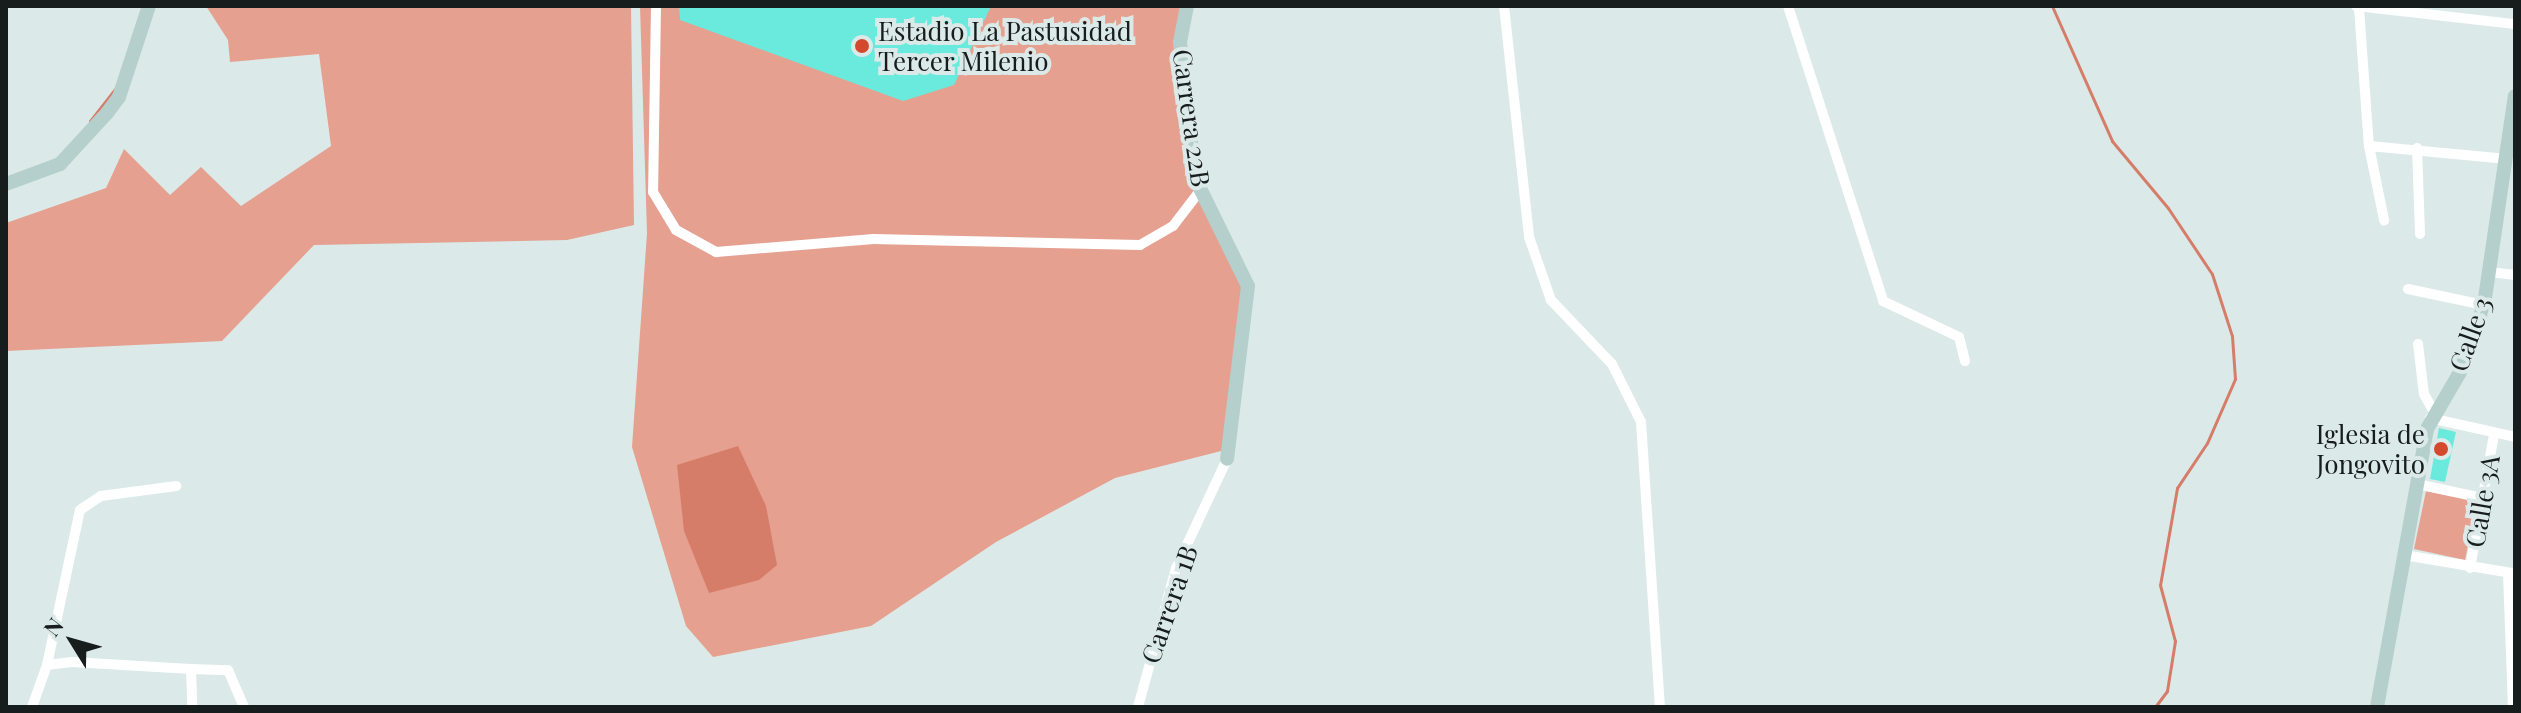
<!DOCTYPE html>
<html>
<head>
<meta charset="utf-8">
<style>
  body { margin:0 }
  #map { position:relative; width:2521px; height:713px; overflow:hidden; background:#dbeae8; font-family:"Playfair Display",serif }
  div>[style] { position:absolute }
  .green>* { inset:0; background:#e5a090 }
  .water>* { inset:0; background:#d67d6a }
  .stream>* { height:3px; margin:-1.5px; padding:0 1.5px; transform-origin:1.5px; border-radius:1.5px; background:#d67d6a }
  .building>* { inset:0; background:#6aeadd }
  .street>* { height:10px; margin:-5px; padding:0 5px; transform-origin:5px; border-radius:5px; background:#fff }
  .secondary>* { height:14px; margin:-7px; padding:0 7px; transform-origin:7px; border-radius:7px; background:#b5cfcc }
  .dots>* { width:22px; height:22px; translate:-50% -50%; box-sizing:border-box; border:4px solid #dbeae8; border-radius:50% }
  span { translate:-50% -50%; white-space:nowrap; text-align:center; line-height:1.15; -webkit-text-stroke:8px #dbeae8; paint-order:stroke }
  .poi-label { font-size:26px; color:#171d1c }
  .left { translate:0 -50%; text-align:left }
  .right { translate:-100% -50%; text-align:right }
  .street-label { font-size:26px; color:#171d1c }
  .frame { position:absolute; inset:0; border:8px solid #171d1c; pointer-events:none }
  .north { position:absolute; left:32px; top:601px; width:80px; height:80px; -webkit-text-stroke:6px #dbeae8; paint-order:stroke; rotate:307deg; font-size:22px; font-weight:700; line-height:32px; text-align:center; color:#171d1c }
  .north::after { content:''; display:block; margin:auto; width:28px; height:36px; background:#171d1c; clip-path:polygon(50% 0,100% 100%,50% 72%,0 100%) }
</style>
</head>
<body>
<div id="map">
  <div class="green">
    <div style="clip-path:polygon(206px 6px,631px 6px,634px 225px,567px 240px,314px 245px,222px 341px,6px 351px,6px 223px,106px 188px,124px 149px,170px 195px,201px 167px,241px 206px,331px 146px,319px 54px,230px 62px,228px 40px)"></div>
    <div style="clip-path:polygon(640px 6px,1187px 6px,1181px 22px,1195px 178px,1243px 269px,1229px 449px,1115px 478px,996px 542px,871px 626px,713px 657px,686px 626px,632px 447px,647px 233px)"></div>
    <div style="clip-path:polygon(2426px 491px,2477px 501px,2465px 560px,2414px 549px)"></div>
  </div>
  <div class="water">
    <div style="clip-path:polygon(738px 446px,766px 506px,777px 565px,759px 580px,709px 593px,684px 531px,677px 465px)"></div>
  </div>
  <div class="stream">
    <div style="left:2052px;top:6px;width:148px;rotate:66deg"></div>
    <div style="left:2112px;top:141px;width:87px;rotate:50.1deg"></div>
    <div style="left:2168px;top:208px;width:79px;rotate:56.3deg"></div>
    <div style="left:2212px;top:274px;width:65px;rotate:72.1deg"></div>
    <div style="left:2232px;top:336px;width:43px;rotate:86deg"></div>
    <div style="left:2235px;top:379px;width:70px;rotate:113.6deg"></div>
    <div style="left:2207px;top:443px;width:54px;rotate:123.7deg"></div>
    <div style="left:2177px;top:488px;width:98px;rotate:99.9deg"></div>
    <div style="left:2160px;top:585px;width:58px;rotate:75deg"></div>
    <div style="left:2175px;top:641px;width:51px;rotate:99.1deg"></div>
    <div style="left:2167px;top:691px;width:20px;rotate:127deg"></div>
    <div style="left:90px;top:121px;width:41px;rotate:-52deg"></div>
  </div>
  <div class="building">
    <div style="clip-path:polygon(679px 6px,991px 6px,954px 85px,903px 101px,680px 20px)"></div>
    <div style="clip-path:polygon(2439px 428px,2456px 432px,2445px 482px,2430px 479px)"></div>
  </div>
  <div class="street">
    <div style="left:656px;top:6px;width:186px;rotate:90.9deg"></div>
    <div style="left:653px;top:192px;width:44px;rotate:58.8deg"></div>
    <div style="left:676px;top:230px;width:46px;rotate:28.8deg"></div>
    <div style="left:716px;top:252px;width:158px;rotate:-4.7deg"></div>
    <div style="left:873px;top:239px;width:267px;rotate:1.3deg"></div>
    <div style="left:1140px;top:245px;width:38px;rotate:-30deg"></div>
    <div style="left:1173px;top:226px;width:43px;rotate:-52.6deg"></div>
    <div style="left:1504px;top:6px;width:232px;rotate:83.8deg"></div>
    <div style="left:1529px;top:237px;width:67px;rotate:70.8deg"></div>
    <div style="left:1551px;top:300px;width:88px;rotate:46.4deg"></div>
    <div style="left:1612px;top:364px;width:65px;rotate:63.4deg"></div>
    <div style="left:1641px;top:422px;width:286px;rotate:86.2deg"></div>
    <div style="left:1788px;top:6px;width:310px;rotate:72.1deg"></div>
    <div style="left:1883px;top:301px;width:84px;rotate:25.3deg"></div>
    <div style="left:1959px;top:337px;width:25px;rotate:76deg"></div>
    <div style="left:2356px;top:6px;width:160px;rotate:6.5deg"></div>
    <div style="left:2359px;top:8px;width:138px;rotate:85.9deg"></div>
    <div style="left:2369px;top:146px;width:76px;rotate:78.5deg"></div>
    <div style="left:2369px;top:146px;width:139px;rotate:5.4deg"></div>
    <div style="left:2417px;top:148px;width:86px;rotate:88deg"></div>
    <div style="left:2490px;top:272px;width:25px;rotate:7deg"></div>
    <div style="left:2408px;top:289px;width:78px;rotate:11.9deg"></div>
    <div style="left:2418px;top:344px;width:50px;rotate:83.2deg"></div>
    <div style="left:2424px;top:394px;width:18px;rotate:61deg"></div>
    <div style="left:2430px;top:418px;width:87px;rotate:12.6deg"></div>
    <div style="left:2417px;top:484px;width:66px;rotate:12.2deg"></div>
    <div style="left:2404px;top:555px;width:109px;rotate:9.5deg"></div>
    <div style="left:2470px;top:568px;width:136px;rotate:-79.8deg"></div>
    <div style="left:2508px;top:573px;width:134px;rotate:87.9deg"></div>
    <div style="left:47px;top:665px;width:158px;rotate:-78deg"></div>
    <div style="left:80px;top:510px;width:25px;rotate:-34deg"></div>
    <div style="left:101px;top:496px;width:76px;rotate:-7.6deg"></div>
    <div style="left:191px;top:669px;width:37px;rotate:2deg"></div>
    <div style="left:228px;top:670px;width:40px;rotate:66.6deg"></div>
    <div style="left:32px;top:707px;width:45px;rotate:-70.3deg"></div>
    <div style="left:47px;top:665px;width:25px;rotate:-7deg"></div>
    <div style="left:72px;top:662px;width:119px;rotate:3.4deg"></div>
    <div style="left:191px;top:669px;width:38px;rotate:88deg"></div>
    <div style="left:1138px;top:707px;width:144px;rotate:-74.7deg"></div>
    <div style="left:1176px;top:568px;width:120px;rotate:-64.9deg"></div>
  </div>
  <div class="secondary">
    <div style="left:1187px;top:6px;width:37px;rotate:101deg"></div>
    <div style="left:1180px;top:42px;width:137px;rotate:83.7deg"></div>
    <div style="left:1195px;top:178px;width:120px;rotate:63.9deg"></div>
    <div style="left:1248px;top:286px;width:174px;rotate:96.9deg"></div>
    <div style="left:6px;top:184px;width:58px;rotate:-20.3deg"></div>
    <div style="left:60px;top:164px;width:69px;rotate:-47.3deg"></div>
    <div style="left:107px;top:113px;width:20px;rotate:-53deg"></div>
    <div style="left:119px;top:97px;width:96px;rotate:-71.8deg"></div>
    <div style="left:2377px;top:707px;width:282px;rotate:-79.8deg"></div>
    <div style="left:2427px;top:429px;width:66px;rotate:-59.9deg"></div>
    <div style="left:2460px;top:372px;width:71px;rotate:-70.3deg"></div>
    <div style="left:2484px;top:305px;width:211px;rotate:-81.6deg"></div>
  </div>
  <div class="dots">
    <div style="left:862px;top:46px;background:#d4492e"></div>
    <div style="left:2441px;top:449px;background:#d4492e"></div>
  </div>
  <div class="poi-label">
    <span class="left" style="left:878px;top:46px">Estadio La Pastusidad<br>Tercer Milenio</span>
    <span class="right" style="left:2425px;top:449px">Iglesia de<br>Jongovito</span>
  </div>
  <div class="street-label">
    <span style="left:1192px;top:118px;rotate:82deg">Carrera 22B</span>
    <span style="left:2470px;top:334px;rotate:-70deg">Calle 3</span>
    <span style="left:2482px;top:501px;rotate:-80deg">Calle 3A</span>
    <span style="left:1169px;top:604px;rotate:-71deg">Carrera 1B</span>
  </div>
  <div class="frame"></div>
  <div class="north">N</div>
</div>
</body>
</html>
